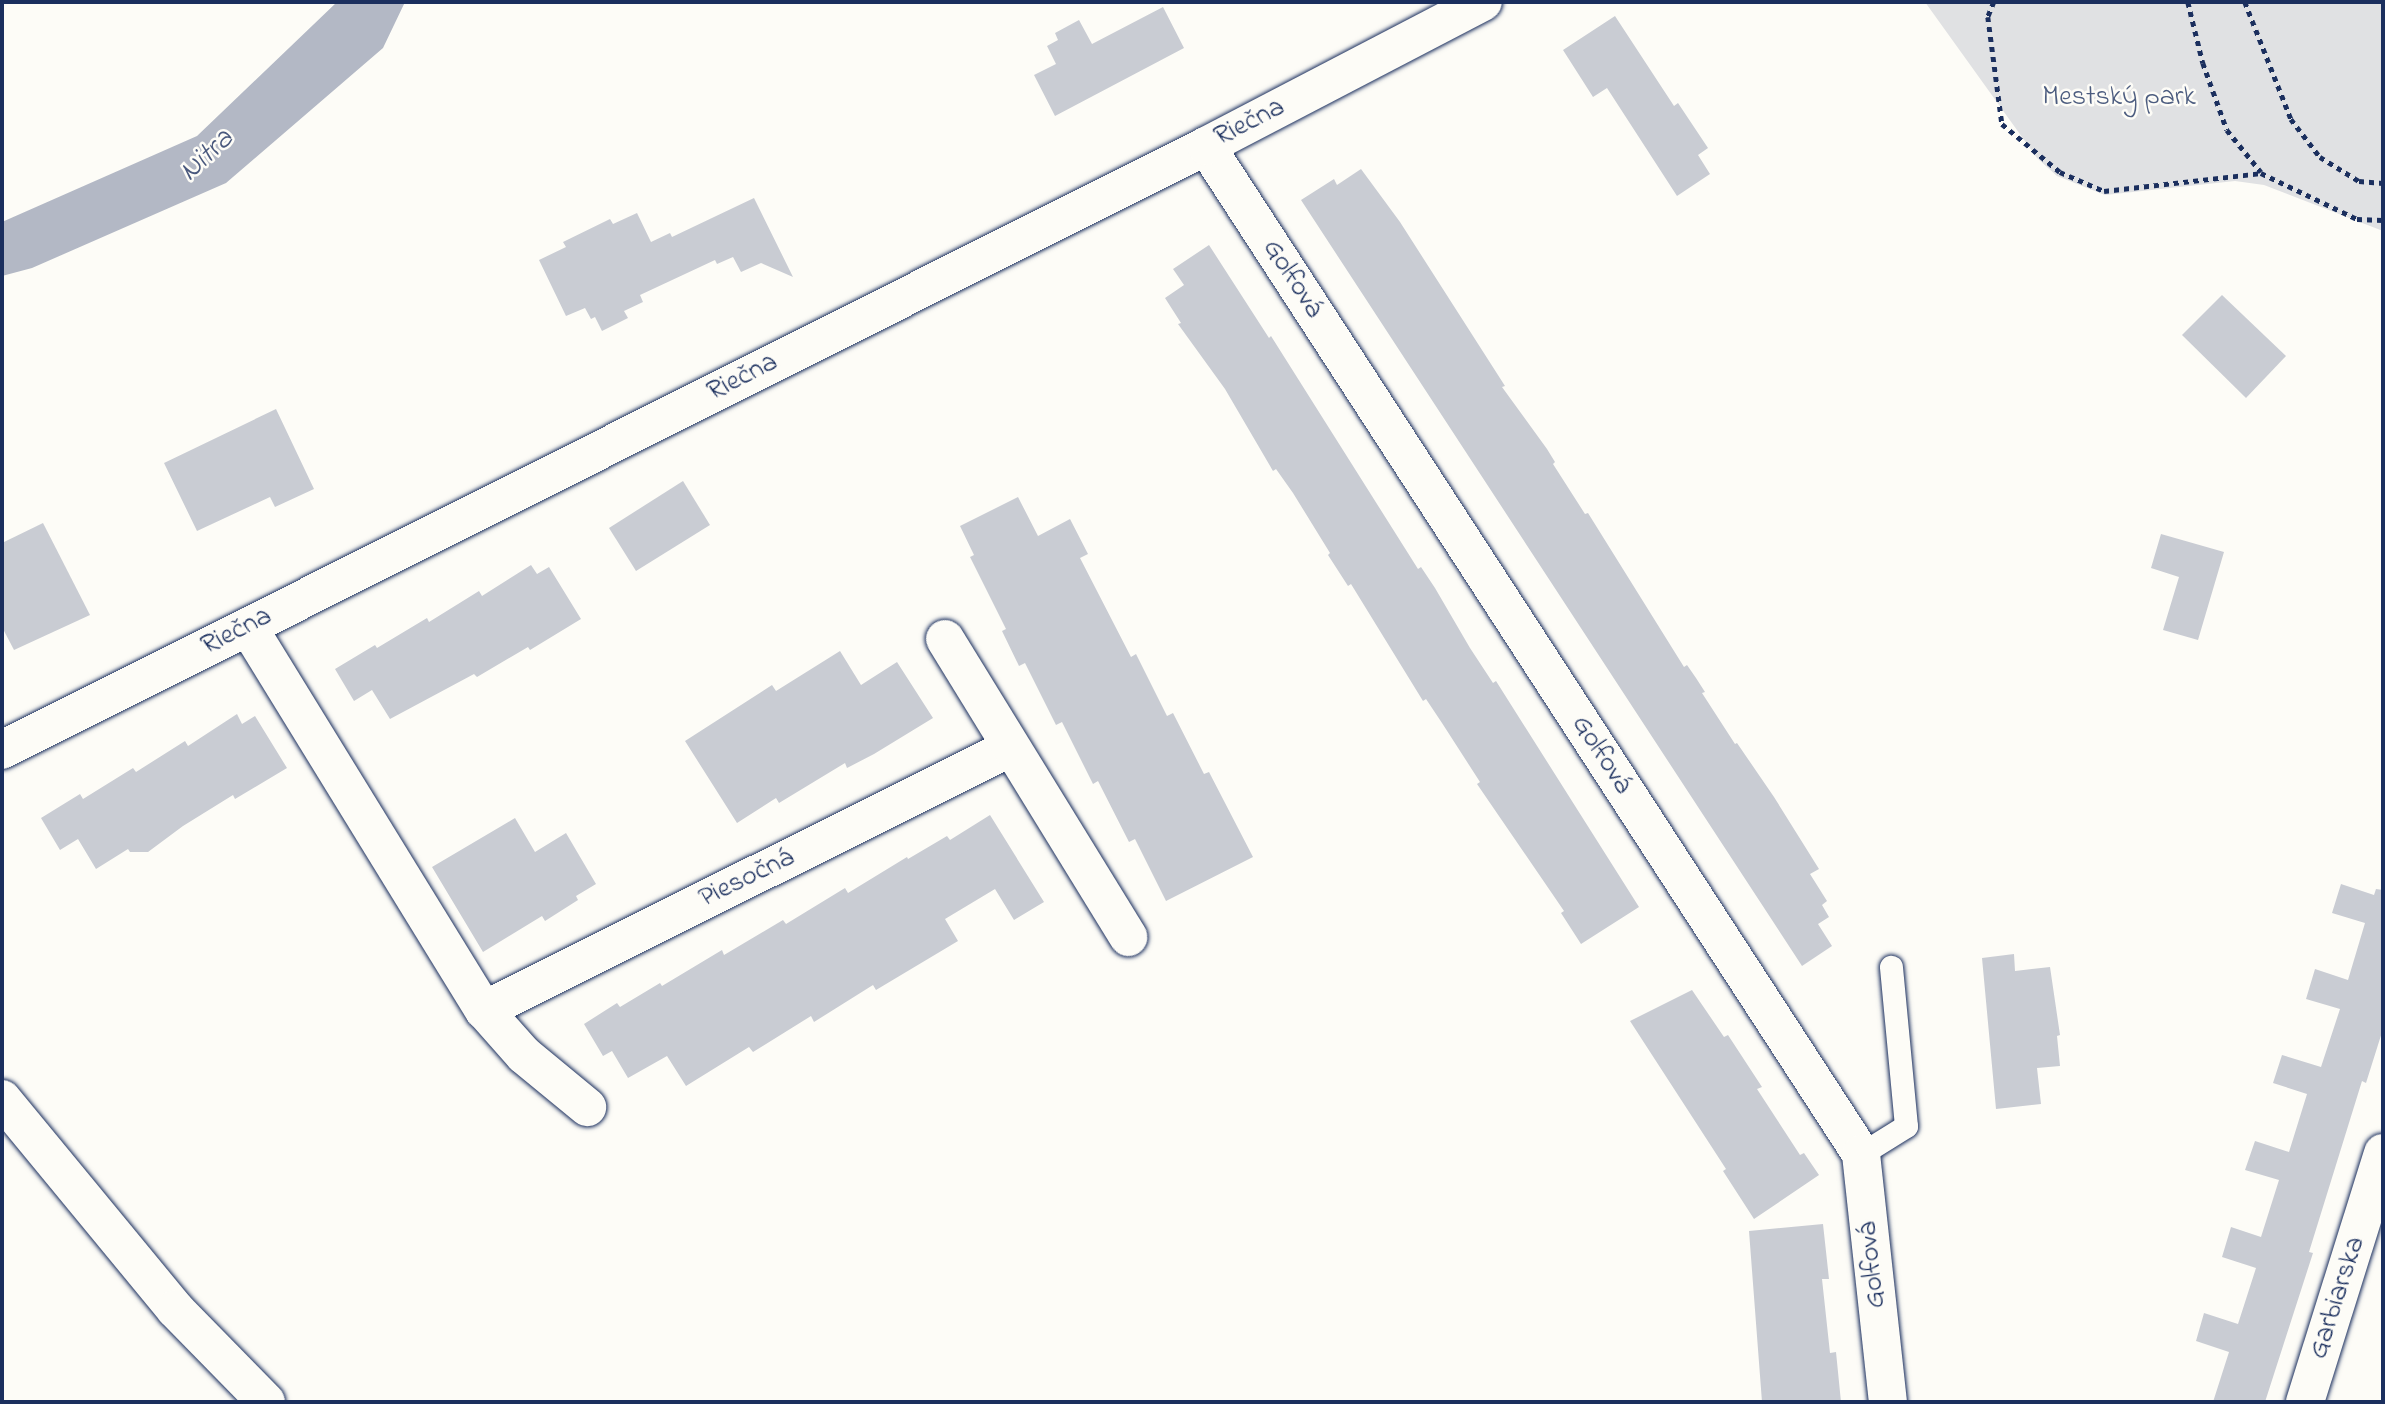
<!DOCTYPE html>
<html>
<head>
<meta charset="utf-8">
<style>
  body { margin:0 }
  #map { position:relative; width:2385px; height:1404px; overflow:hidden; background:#fdfcf7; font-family:"Indie Flower",sans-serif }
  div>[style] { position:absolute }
  .green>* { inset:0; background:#e0e1e3 }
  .water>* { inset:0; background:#b3b8c5 }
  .building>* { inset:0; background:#c9ccd3 }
  .path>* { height:4.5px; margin-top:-2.25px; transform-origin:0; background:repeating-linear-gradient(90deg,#1b2f5e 0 5px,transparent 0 10px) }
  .roads { filter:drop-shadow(0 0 2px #1b2f5e) drop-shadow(0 0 2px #1b2f5e) }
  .service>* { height:23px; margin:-11.5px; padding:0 11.5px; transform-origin:11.5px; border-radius:11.5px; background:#fdfcf7 }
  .minor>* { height:38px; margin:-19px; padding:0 19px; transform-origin:19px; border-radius:19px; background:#fdfcf7 }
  span { translate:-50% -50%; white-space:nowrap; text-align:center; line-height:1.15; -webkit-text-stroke:5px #fdfcf7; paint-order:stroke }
  .park-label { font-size:28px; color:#4c5c7f }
  .street-label { font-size:28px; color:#1b2f5e }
  .water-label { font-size:30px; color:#49587d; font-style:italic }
  .frame { position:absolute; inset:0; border:4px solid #1b2f5e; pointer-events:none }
</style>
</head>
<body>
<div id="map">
  <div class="green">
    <div style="clip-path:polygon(1925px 2px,2383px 2px,2383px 231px,2264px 185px,2235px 181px,2105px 195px,2057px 176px,2037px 158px)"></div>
  </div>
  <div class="water">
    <div style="clip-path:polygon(337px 2px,405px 2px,383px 48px,226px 183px,32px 268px,2px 276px,2px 222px,197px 136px)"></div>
  </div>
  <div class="building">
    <div style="clip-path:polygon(1163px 7px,1184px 48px,1055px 116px,1034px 75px,1056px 64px,1047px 46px,1058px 40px,1055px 33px,1079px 20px,1092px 44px)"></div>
    <div style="clip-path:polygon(1615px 16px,1674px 106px,1678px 103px,1708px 148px,1698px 155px,1710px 174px,1677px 196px,1607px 88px,1593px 97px,1563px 50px)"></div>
    <div style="clip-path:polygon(1361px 169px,1400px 222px,1505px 386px,1502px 387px,1547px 449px,1555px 462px,1553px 464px,1585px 514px,1588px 513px,1684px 667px,1687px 665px,1696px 678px,1705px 692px,1702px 693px,1735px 744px,1737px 743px,1774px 797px,1819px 869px,1810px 874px,1827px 901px,1822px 905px,1829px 917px,1818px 924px,1832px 946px,1802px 966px,1301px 200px,1334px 179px,1337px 185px)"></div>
    <div style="clip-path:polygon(754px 198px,793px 277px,761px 263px,741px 272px,733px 257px,717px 264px,715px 260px,640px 295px,643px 302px,624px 311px,628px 318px,602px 331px,595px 317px,591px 319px,585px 308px,566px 316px,539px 260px,566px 247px,563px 242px,610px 219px,613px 224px,637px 213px,651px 242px,670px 233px,672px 237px)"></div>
    <div style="clip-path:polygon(1209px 245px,1269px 338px,1271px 336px,1418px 569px,1421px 567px,1435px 588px,1470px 648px,1493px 683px,1496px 681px,1639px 907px,1581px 944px,1561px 913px,1564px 911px,1477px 784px,1480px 782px,1442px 723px,1426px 699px,1423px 701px,1351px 584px,1348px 586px,1328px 555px,1330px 553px,1293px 493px,1276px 469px,1273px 471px,1225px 389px,1178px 324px,1181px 323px,1165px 298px,1184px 285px,1173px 269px)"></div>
    <div style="clip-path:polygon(2222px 295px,2286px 356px,2246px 398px,2182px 335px)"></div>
    <div style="clip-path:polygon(276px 409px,314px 489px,275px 507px,270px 497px,197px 531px,164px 463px)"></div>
    <div style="clip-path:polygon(683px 481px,710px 525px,636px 571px,609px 528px)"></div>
    <div style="clip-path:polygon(1018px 497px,1038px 536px,1070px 519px,1088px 554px,1080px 558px,1131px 657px,1136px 654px,1167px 716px,1173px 713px,1204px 774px,1209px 772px,1253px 857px,1166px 901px,1135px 839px,1129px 842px,1098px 781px,1093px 784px,1062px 722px,1056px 725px,1025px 663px,1019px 666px,1002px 631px,1006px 629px,970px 557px,974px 555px,960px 526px)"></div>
    <div style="clip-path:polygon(43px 523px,90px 615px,14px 650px,2px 627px,2px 543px)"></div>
    <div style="clip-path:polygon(2161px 534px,2224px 552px,2198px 640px,2163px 630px,2179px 577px,2151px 568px)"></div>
    <div style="clip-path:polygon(531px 565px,537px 574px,549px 567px,581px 619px,530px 650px,528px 647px,477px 677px,474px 674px,390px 719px,372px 690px,354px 701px,335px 669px,375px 645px,377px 648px,427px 618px,429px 622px,479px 591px,482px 596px)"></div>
    <div style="clip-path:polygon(840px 651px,861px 685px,897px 662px,933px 718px,874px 754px,847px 768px,845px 763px,779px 803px,776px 798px,737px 823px,685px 741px,772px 685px,776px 691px)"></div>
    <div style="clip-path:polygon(237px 714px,242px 724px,255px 716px,287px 768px,235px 799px,233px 795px,183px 826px,148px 852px,130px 852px,128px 849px,96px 869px,78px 839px,60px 850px,41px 818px,80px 794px,83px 799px,133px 768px,136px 772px,185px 741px,188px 746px)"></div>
    <div style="clip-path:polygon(990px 815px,1044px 902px,1014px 920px,995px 889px,945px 919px,958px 941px,876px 990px,873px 985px,814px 1022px,811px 1016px,753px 1052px,749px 1047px,686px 1086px,667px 1056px,628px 1078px,612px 1051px,603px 1056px,584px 1024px,617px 1003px,620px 1007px,660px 983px,662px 986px,722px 950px,724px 955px,783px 920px,786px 924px,845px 888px,848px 893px,907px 857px,908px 859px,947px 836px,950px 840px)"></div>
    <div style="clip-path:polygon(515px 818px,535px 852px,566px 833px,596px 884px,576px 896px,578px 900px,545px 921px,542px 916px,483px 952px,432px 867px)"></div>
    <div style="clip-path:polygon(2341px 884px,2374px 895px,2376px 889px,2383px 890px,2383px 1029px,2366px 1083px,2362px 1081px,2309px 1252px,2313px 1253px,2265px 1402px,2213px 1402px,2229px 1352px,2196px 1341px,2204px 1313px,2238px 1324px,2256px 1268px,2222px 1257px,2231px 1227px,2261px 1237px,2279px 1180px,2245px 1170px,2255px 1141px,2289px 1152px,2307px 1094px,2273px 1083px,2282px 1055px,2321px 1067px,2340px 1009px,2306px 999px,2315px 969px,2348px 980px,2365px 923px,2332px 913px)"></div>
    <div style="clip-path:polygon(2014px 954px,2015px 971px,2050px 967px,2060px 1035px,2057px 1036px,2060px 1066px,2037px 1068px,2041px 1104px,1996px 1109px,1982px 958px)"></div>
    <div style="clip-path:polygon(1692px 990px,1724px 1037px,1728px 1035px,1762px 1087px,1757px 1089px,1800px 1155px,1804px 1153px,1819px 1175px,1754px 1219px,1723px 1171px,1726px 1169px,1630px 1021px)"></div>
    <div style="clip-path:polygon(1823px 1224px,1829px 1279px,1822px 1279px,1830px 1353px,1836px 1352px,1841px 1402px,1762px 1402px,1749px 1231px)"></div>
  </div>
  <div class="path">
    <div style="left:1994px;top:2px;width:16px;rotate:112deg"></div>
    <div style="left:1988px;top:17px;width:108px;rotate:82.5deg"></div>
    <div style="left:2002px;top:124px;width:75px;rotate:39.6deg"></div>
    <div style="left:2060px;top:172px;width:48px;rotate:23.4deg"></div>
    <div style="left:2104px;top:191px;width:158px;rotate:-6.5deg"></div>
    <div style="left:2261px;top:173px;width:106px;rotate:25.6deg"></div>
    <div style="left:2357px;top:219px;width:26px;rotate:2deg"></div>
    <div style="left:2188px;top:2px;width:63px;rotate:76.2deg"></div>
    <div style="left:2203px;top:63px;width:71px;rotate:70.3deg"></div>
    <div style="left:2227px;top:130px;width:54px;rotate:51deg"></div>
    <div style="left:2245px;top:2px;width:126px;rotate:68.5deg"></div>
    <div style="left:2291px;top:119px;width:48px;rotate:52.7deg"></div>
    <div style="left:2320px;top:157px;width:46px;rotate:31.6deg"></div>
    <div style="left:2359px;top:181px;width:24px;rotate:5deg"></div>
  </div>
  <div class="roads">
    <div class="service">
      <div style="left:1861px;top:1154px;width:53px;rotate:-31.9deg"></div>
      <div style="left:1906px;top:1126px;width:160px;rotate:-95.4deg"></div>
    </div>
    <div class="minor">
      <div style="left:1206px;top:146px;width:1202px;rotate:56.98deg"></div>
      <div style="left:1861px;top:1154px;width:249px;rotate:83.8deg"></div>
      <div style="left:248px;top:627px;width:450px;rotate:58.4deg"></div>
      <div style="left:484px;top:1010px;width:588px;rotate:-26.48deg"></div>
      <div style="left:945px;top:639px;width:350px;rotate:58.4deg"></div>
      <div style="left:2px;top:750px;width:1347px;rotate:-26.64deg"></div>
      <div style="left:1206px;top:146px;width:312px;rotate:-27.5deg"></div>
      <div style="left:484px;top:1010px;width:60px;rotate:48.4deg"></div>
      <div style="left:524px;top:1055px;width:82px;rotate:39.5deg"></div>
      <div style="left:2px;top:1099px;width:272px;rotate:50.5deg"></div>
      <div style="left:175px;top:1309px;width:130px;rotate:45.6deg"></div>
      <div style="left:2305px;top:1402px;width:261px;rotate:-72.6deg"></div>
    </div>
  </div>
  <div class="park-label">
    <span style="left:2119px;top:98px">Mestský park</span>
  </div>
  <div class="street-label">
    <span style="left:1250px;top:123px;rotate:-27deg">Riečna</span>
    <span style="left:1292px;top:279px;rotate:57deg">Golfová</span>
    <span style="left:743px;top:378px;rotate:-27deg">Riečna</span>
    <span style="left:237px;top:632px;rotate:-27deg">Riečna</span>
    <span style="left:1601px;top:755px;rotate:57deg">Golfová</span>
    <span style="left:747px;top:879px;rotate:-26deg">Piesočná</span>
    <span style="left:1873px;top:1265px;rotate:-96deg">Golfová</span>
    <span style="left:2338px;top:1298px;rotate:-72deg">Garbiarska</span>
  </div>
  <div class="water-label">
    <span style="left:207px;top:156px;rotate:-43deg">Nitra</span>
  </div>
  <div class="frame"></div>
</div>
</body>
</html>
